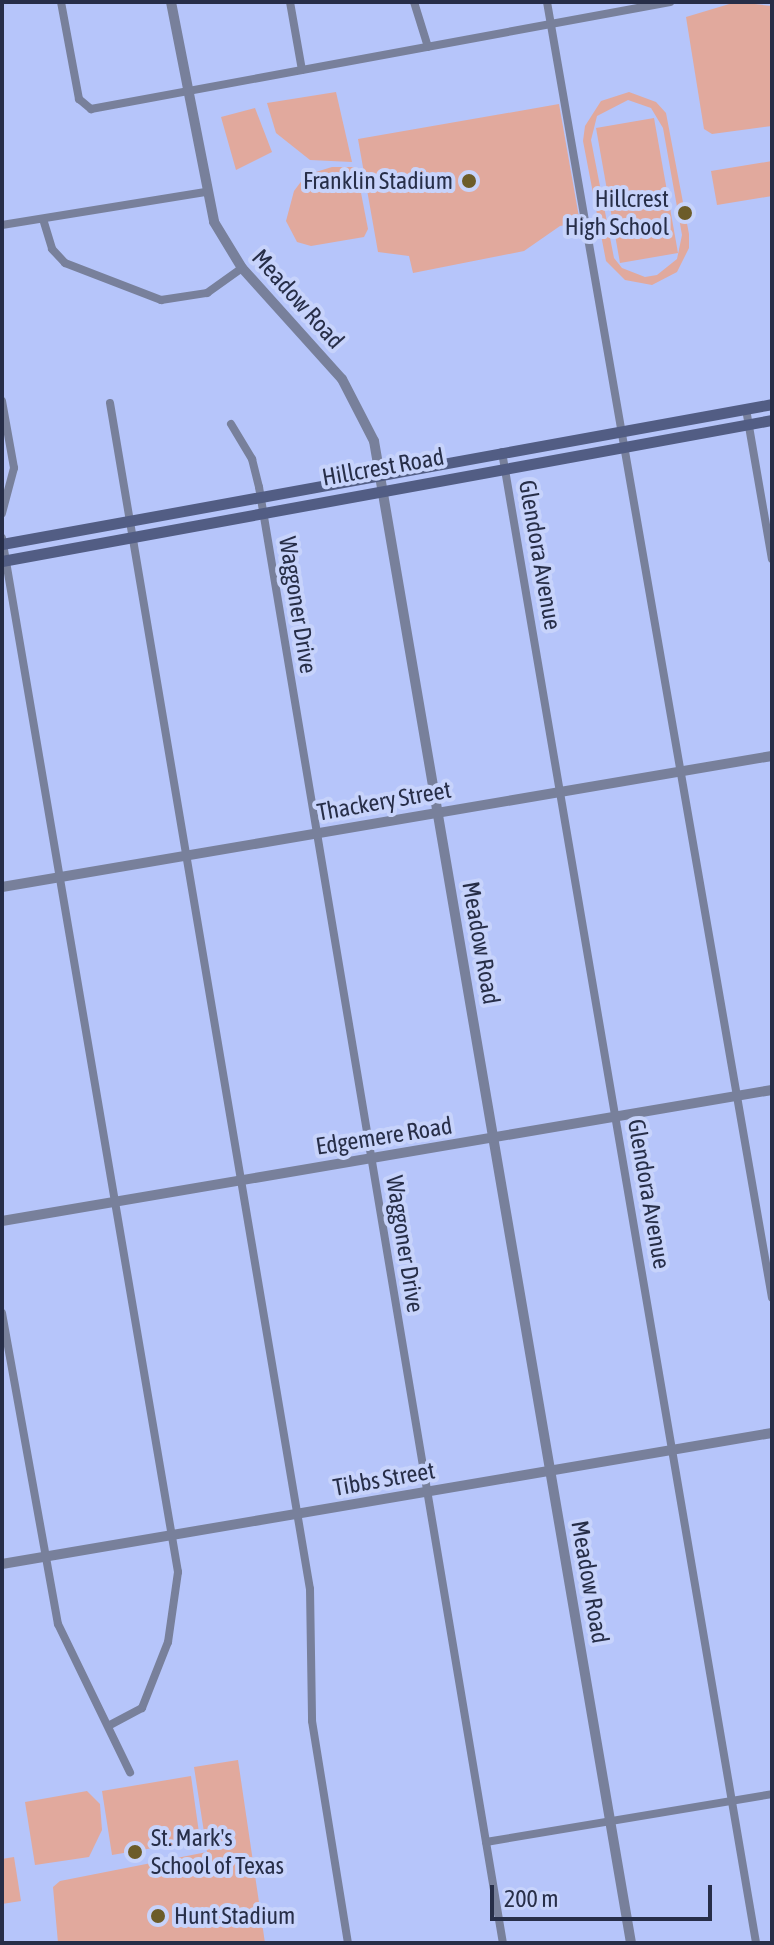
<!DOCTYPE html>
<html>
<head>
<meta charset="utf-8">
<style>
  body { margin:0 }
  #map { position:relative; width:774px; height:1945px; overflow:hidden; background:#b6c5fa; font-family:"Asap Condensed",sans-serif }
  div>[style] { position:absolute }
  .green>* { inset:0; background:#e1a99d }
  .minor>* { height:8px; margin:-4px; padding:0 4px; transform-origin:4px; border-radius:4px; background:#78809b }
  .tertiary>* { height:10px; margin:-5px; padding:0 5px; transform-origin:5px; border-radius:5px; background:#78809b }
  .secondary>* { height:11px; margin:-5.5px; padding:0 5.5px; transform-origin:5.5px; border-radius:5.5px; background:#525d84 }
  .dots>* { width:22px; height:22px; translate:-50% -50%; box-sizing:border-box; border:4px solid #c7d3fb; border-radius:50% }
  span { translate:-50% -50%; white-space:nowrap; text-align:center; line-height:1.15; -webkit-text-stroke:8px #c7d3fb; paint-order:stroke }
  .poi-label { font-size:24px; color:#272e48 }
  .right { translate:-100% -50%; text-align:right }
  .left { translate:0 -50%; text-align:left }
  .street-label { font-size:24px; color:#272e48 }
  .frame { position:absolute; inset:0; border:4px solid #272e48; pointer-events:none }
  .scale { position:absolute; left:490px; top:1885px; width:222px; height:36px; box-sizing:border-box; border:4px solid #272e48; border-top:0; padding-left:10px; font-size:24px; line-height:28px; white-space:nowrap; color:#272e48; -webkit-text-stroke:6px #c7d3fb; paint-order:stroke }
</style>
</head>
<body>
<div id="map">
  <div class="green">
    <div style="clip-path:polygon(736px 2px,772px 6px,772px 126px,712px 134px,704px 129px,686px 17px)"></div>
    <div style="clip-path:polygon(336px 92px,352px 162px,310px 160px,276px 133px,267px 103px)"></div>
    <div style="clip-path:polygon(evenodd,629px 92px,656px 102px,666px 113px,689px 234px,689px 248px,677px 272px,652px 285px,625px 280px,606px 261px,583px 141px,585px 126px,601px 101px,629px 92px,628px 100px,651px 108px,663px 128px,682px 235px,677px 259px,657px 275px,645px 277px,622px 268px,614px 258px,591px 140px,597px 116px,628px 100px)"></div>
    <div style="clip-path:polygon(559px 104px,580px 223px,560px 226px,524px 251px,413px 273px,409px 256px,378px 252px,358px 139px)"></div>
    <div style="clip-path:polygon(255px 108px,272px 152px,236px 170px,221px 117px)"></div>
    <div style="clip-path:polygon(654px 118px,678px 253px,620px 263px,596px 128px)"></div>
    <div style="clip-path:polygon(772px 161px,772px 196px,717px 205px,711px 171px)"></div>
    <div style="clip-path:polygon(332px 167px,356px 167px,368px 229px,364px 237px,311px 246px,297px 242px,286px 221px,294px 191px,306px 175px)"></div>
    <div style="clip-path:polygon(238px 1760px,265px 1943px,58px 1943px,53px 1887px,60px 1881px,207px 1852px,194px 1767px)"></div>
    <div style="clip-path:polygon(191px 1776px,200px 1840px,112px 1855px,102px 1791px)"></div>
    <div style="clip-path:polygon(87px 1791px,100px 1804px,102px 1830px,89px 1857px,35px 1865px,25px 1802px)"></div>
    <div style="clip-path:polygon(14px 1857px,21px 1901px,2px 1904px,2px 1859px)"></div>
  </div>
  <div class="minor">
    <div style="left:61px;top:2px;width:99px;rotate:79.5deg"></div>
    <div style="left:79px;top:99px;width:16px;rotate:40deg"></div>
    <div style="left:91px;top:109px;width:589px;rotate:-10.47deg"></div>
    <div style="left:290px;top:2px;width:69px;rotate:80deg"></div>
    <div style="left:414px;top:2px;width:47px;rotate:72.7deg"></div>
    <div style="left:547px;top:2px;width:1315px;rotate:80.15deg"></div>
    <div style="left:43px;top:219px;width:31px;rotate:73deg"></div>
    <div style="left:52px;top:249px;width:19px;rotate:47deg"></div>
    <div style="left:65px;top:263px;width:103px;rotate:21.1deg"></div>
    <div style="left:161px;top:300px;width:47px;rotate:-8.7deg"></div>
    <div style="left:207px;top:293px;width:43px;rotate:-35.5deg"></div>
    <div style="left:2px;top:225px;width:206px;rotate:-9.2deg"></div>
    <div style="left:2px;top:401px;width:68px;rotate:79.8deg"></div>
    <div style="left:14px;top:468px;width:47px;rotate:104.9deg"></div>
    <div style="left:110px;top:403px;width:1203px;rotate:80.43deg"></div>
    <div style="left:310px;top:1589px;width:132px;rotate:89.1deg"></div>
    <div style="left:312px;top:1721px;width:225px;rotate:80.8deg"></div>
    <div style="left:746px;top:409px;width:152px;rotate:80.2deg"></div>
    <div style="left:231px;top:424px;width:41px;rotate:59deg"></div>
    <div style="left:252px;top:459px;width:29px;rotate:76deg"></div>
    <div style="left:259px;top:487px;width:1476px;rotate:80.49deg"></div>
    <div style="left:502px;top:452px;width:1512px;rotate:80.33deg"></div>
    <div style="left:2px;top:538px;width:1049px;rotate:80.34deg"></div>
    <div style="left:178px;top:1572px;width:71px;rotate:98.1deg"></div>
    <div style="left:168px;top:1642px;width:71px;rotate:111.5deg"></div>
    <div style="left:142px;top:1708px;width:36px;rotate:152deg"></div>
    <div style="left:2px;top:1313px;width:316px;rotate:79.8deg"></div>
    <div style="left:58px;top:1624px;width:165px;rotate:64.1deg"></div>
    <div style="left:486px;top:1842px;width:290px;rotate:-9.5deg"></div>
  </div>
  <div class="tertiary">
    <div style="left:171px;top:2px;width:224px;rotate:78.9deg"></div>
    <div style="left:214px;top:222px;width:54px;rotate:58.7deg"></div>
    <div style="left:242px;top:268px;width:149px;rotate:48deg"></div>
    <div style="left:342px;top:379px;width:70px;rotate:62.7deg"></div>
    <div style="left:374px;top:441px;width:1524px;rotate:80.29deg"></div>
    <div style="left:2px;top:887px;width:781px;rotate:-9.66deg"></div>
    <div style="left:2px;top:1221px;width:781px;rotate:-9.66deg"></div>
    <div style="left:2px;top:1564px;width:781px;rotate:-9.66deg"></div>
  </div>
  <div class="secondary">
    <div style="left:2px;top:544px;width:783px;rotate:-10.3deg"></div>
    <div style="left:2px;top:561px;width:783px;rotate:-10.38deg"></div>
  </div>
  <div class="dots">
    <div style="left:469px;top:181px;background:#6c5c29"></div>
    <div style="left:685px;top:213px;background:#6c5c29"></div>
    <div style="left:135px;top:1852px;background:#6c5c29"></div>
    <div style="left:158px;top:1916px;background:#6c5c29"></div>
  </div>
  <div class="poi-label">
    <span class="right" style="left:453px;top:181px">Franklin Stadium</span>
    <span class="right" style="left:669px;top:213px">Hillcrest<br>High School</span>
    <span class="left" style="left:151px;top:1852px">St. Mark's<br>School of Texas</span>
    <span class="left" style="left:174px;top:1916px">Hunt Stadium</span>
  </div>
  <div class="street-label">
    <span style="left:298px;top:299px;rotate:48deg">Meadow Road</span>
    <span style="left:383px;top:467px;rotate:-10deg">Hillcrest Road</span>
    <span style="left:540px;top:555px;rotate:80deg">Glendora Avenue</span>
    <span style="left:298px;top:605px;rotate:81deg">Waggoner Drive</span>
    <span style="left:384px;top:801px;rotate:-10deg">Thackery Street</span>
    <span style="left:481px;top:943px;rotate:80deg">Meadow Road</span>
    <span style="left:384px;top:1136px;rotate:-9deg">Edgemere Road</span>
    <span style="left:649px;top:1194px;rotate:80deg">Glendora Avenue</span>
    <span style="left:405px;top:1244px;rotate:81deg">Waggoner Drive</span>
    <span style="left:384px;top:1479px;rotate:-10deg">Tibbs Street</span>
    <span style="left:590px;top:1582px;rotate:80deg">Meadow Road</span>
  </div>
  <div class="frame"></div>
  <div class="scale">200 m</div>
</div>
</body>
</html>
